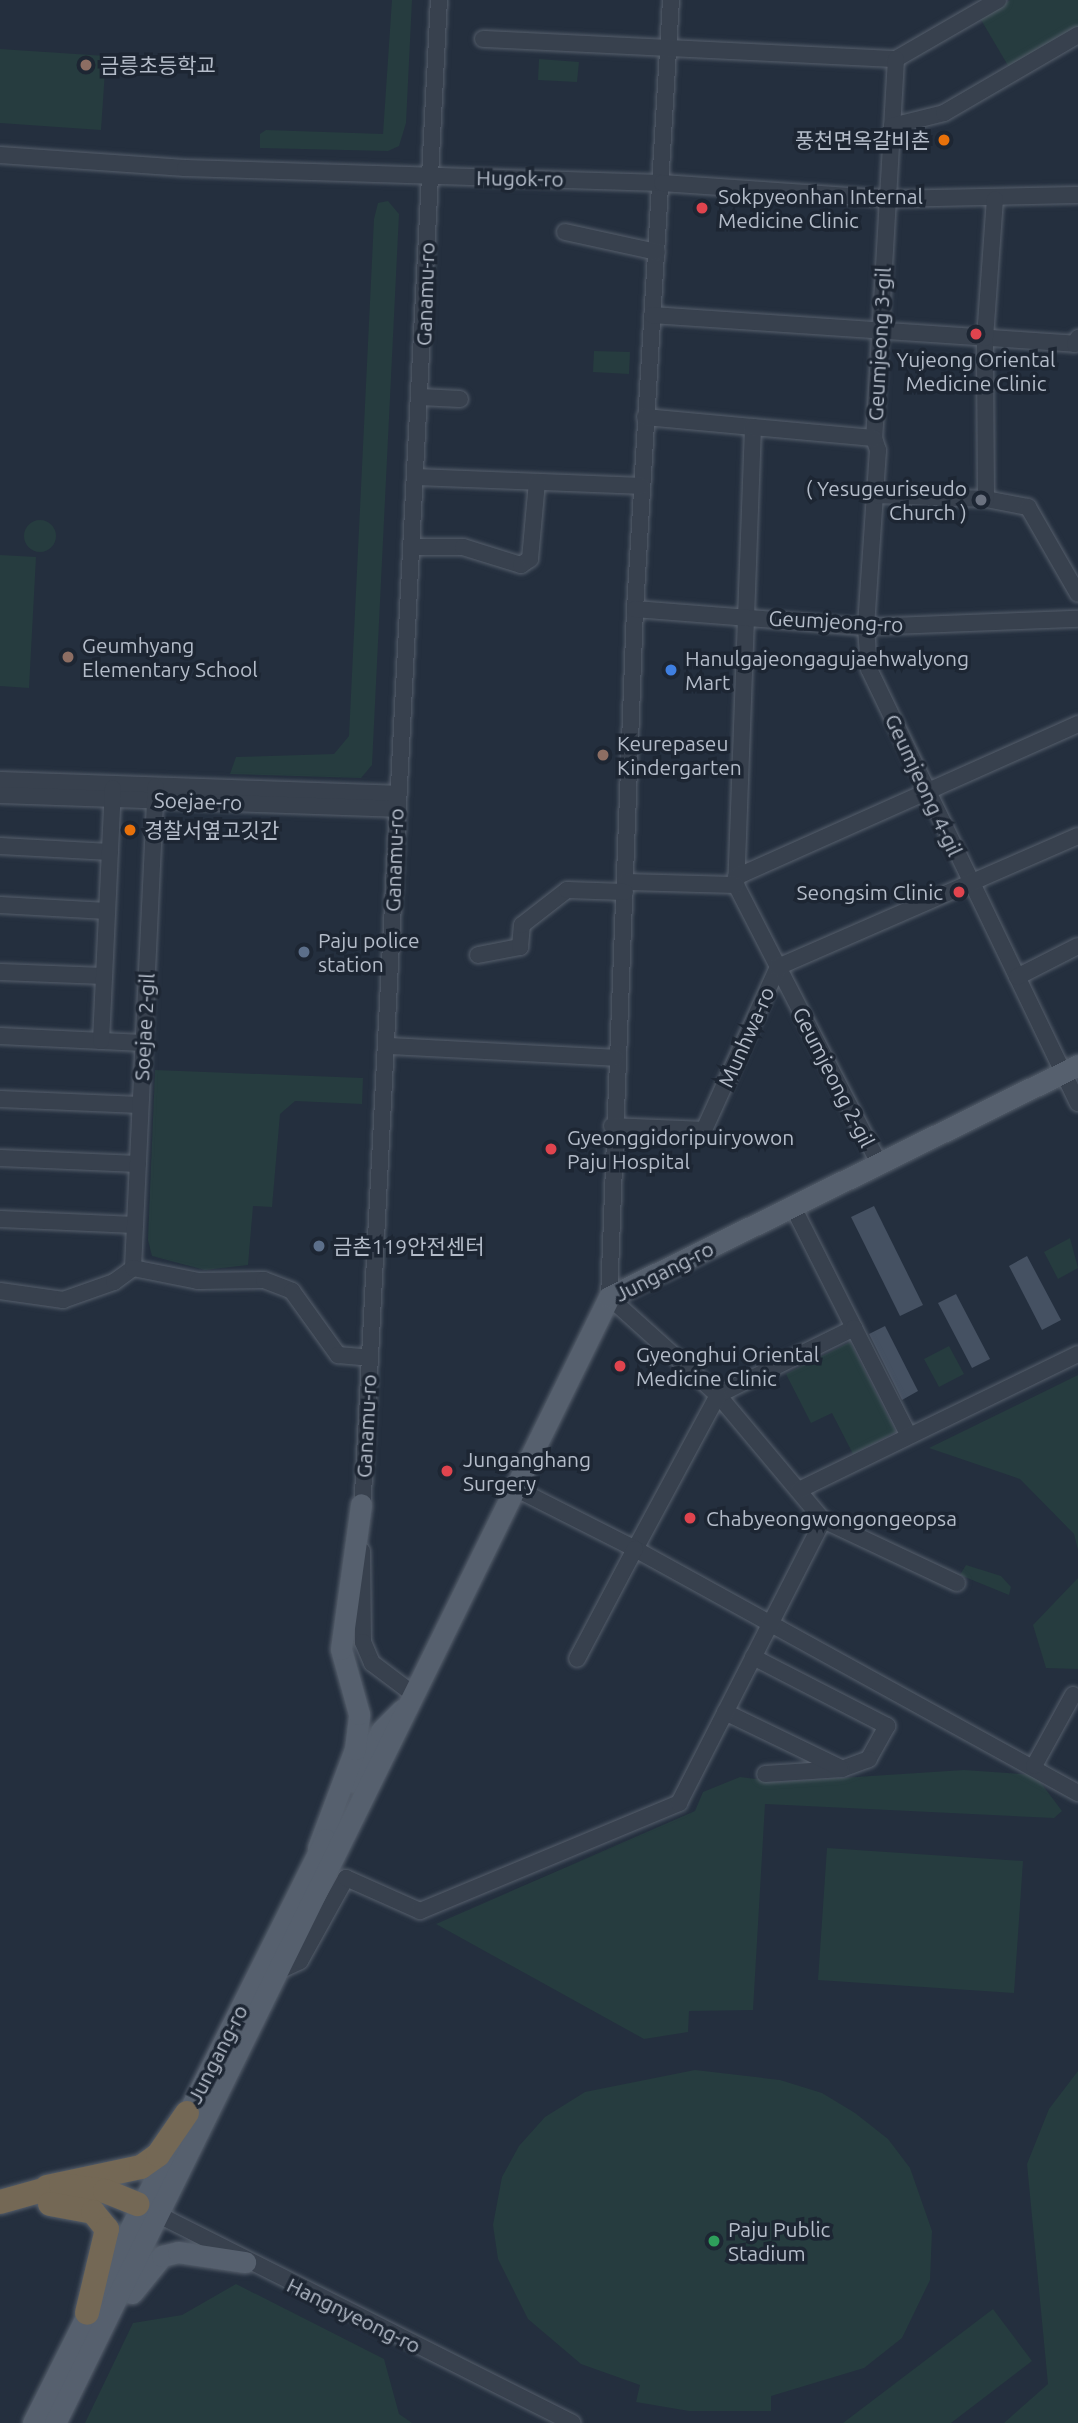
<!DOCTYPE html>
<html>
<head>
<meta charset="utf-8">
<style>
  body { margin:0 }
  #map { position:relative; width:1078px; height:2423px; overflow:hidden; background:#242f3e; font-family:Ubuntu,"Noto Sans KR",sans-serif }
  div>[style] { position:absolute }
  .green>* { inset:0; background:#263c3f }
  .round { border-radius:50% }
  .building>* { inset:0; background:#455162 }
  .roads { filter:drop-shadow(0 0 2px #565f6c) drop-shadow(0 0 2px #565f6c) }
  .minor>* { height:16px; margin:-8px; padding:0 8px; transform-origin:8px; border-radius:8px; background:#38414e }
  .major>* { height:21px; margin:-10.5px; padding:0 10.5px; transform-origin:10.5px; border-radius:10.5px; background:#56606e }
  .highway>* { height:24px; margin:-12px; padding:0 12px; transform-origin:12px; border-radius:12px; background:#746855 }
  .dots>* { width:19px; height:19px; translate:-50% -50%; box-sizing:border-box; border:4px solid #1d2633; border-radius:50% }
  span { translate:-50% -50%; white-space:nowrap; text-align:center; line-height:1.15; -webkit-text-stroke:7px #1d2633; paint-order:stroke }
  .poi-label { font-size:21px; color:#b4bcc9 }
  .left { translate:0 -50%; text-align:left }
  .right { translate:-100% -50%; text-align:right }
  .street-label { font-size:21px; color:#b4bcc9 }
</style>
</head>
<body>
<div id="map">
  <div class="green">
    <div style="clip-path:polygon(392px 0,412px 0,406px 123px,399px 146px,388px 151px,260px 148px,260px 134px,266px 130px,383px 134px)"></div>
    <div style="clip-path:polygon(1010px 0,1078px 0,1078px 27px,1010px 69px,980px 18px)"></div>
    <div style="clip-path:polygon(0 49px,106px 56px,101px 130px,0 123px)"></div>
    <div style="clip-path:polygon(539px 59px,579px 62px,577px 82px,538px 80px)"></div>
    <div style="clip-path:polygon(388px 201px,399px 214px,372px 765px,361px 778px,230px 774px,236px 757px,334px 754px,349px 736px,374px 219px,378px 203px)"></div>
    <div style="clip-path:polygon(594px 351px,630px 352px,629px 374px,593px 372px)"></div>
    <div class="round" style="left:24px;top:520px;width:32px;height:32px"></div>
    <div style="clip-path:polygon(0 555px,36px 557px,29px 688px,0 686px)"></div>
    <div style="clip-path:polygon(155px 1070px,363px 1078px,362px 1104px,295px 1101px,280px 1114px,272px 1207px,253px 1206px,248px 1265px,205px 1270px,152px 1256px,148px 1240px)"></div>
    <div style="clip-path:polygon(1070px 1238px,1078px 1268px,1058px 1279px,1044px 1252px)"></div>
    <div style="clip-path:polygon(850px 1342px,896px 1432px,853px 1454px,832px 1413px,811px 1423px,786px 1374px)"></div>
    <div style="clip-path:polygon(949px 1346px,964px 1374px,939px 1387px,924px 1359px)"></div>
    <div style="clip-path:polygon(1078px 1375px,1078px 1550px,1074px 1534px,1020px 1479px,929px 1448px)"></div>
    <div style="clip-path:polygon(966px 1565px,1001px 1576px,1011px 1587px,1009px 1595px,960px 1575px)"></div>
    <div style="clip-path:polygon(1078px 1578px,1078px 1669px,1046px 1668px,1033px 1625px)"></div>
    <div style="clip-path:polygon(964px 1770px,1035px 1775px,1062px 1811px,1054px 1818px,765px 1804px,753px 2010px,689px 2011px,688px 2032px,644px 2039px,436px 1924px,695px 1811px,703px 1792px,740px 1777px,779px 1782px)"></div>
    <div style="clip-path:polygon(827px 1848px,1023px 1861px,1014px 1993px,818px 1980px)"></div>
    <div style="clip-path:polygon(695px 2070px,780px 2080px,822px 2093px,855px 2113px,888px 2139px,910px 2168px,932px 2231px,930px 2280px,902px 2338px,864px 2368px,771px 2396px,771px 2411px,689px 2411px,636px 2402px,640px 2385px,581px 2364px,528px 2319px,498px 2259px,493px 2225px,502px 2177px,519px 2146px,545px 2117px,585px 2092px)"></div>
    <div style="clip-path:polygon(1078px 2071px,1078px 2423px,1004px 2423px,1048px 2384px,1027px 2164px,1049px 2109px)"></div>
    <div style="clip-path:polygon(236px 2284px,384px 2359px,399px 2414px,412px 2423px,85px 2423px,133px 2323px,182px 2315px)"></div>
    <div style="clip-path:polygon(993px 2309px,1032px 2361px,951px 2423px,843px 2423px)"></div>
  </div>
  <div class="building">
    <div style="clip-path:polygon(874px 1206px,923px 1305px,900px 1316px,851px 1217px)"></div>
    <div style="clip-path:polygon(1027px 1256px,1061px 1320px,1042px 1330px,1009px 1266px)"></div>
    <div style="clip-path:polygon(956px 1294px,990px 1359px,972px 1368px,938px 1303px)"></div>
    <div style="clip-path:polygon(885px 1326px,918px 1391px,902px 1400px,869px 1334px)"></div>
  </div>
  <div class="roads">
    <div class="minor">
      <div style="left:671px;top:0;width:610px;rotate:93.38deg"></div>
      <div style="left:635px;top:609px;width:688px;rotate:92.16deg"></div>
      <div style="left:609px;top:1297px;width:147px;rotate:42deg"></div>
      <div style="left:718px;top:1395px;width:163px;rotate:50deg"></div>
      <div style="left:823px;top:1520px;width:148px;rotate:25.2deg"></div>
      <div style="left:483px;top:39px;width:413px;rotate:2.8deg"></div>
      <div style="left:896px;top:59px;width:118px;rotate:-30deg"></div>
      <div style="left:896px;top:59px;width:380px;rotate:93.3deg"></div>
      <div style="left:874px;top:438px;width:13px;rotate:72deg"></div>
      <div style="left:878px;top:450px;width:177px;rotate:93.9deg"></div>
      <div style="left:866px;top:627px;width:42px;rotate:85.9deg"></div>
      <div style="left:869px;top:669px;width:482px;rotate:64.3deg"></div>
      <div style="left:892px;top:126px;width:54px;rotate:-14deg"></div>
      <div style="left:944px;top:113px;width:155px;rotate:-30.2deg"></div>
      <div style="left:0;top:155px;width:185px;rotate:4deg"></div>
      <div style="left:185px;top:168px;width:477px;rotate:1.8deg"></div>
      <div style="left:662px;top:183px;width:227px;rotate:4deg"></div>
      <div style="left:888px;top:199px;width:190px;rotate:-1.2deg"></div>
      <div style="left:565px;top:232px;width:94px;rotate:12.3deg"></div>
      <div style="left:652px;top:315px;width:424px;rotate:3.9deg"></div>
      <div style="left:1075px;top:344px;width:7px;rotate:-63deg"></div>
      <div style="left:420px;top:397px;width:40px;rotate:2.9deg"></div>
      <div style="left:645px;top:417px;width:108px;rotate:5.3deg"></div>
      <div style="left:753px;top:427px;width:458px;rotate:92.1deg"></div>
      <div style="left:736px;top:885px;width:313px;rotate:62.8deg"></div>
      <div style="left:753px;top:427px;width:121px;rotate:5.2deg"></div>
      <div style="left:417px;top:477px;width:225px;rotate:2.3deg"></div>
      <div style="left:875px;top:495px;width:111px;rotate:2.1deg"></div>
      <div style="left:986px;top:499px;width:43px;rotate:10.8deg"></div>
      <div style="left:1028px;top:507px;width:100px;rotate:60.1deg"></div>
      <div style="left:986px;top:499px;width:161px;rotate:-90.4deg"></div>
      <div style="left:985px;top:338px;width:139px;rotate:-85.9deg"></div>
      <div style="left:416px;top:547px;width:47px"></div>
      <div style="left:463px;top:547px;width:61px;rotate:17.2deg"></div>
      <div style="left:521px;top:565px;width:11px;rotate:-34deg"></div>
      <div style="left:530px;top:559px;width:77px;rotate:-84.8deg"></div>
      <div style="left:635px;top:609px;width:232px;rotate:4.5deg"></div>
      <div style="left:866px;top:627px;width:212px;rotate:-2.2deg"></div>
      <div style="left:0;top:780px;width:396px;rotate:2deg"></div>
      <div style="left:0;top:795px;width:395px;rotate:2deg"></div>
      <div style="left:0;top:846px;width:110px;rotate:3.1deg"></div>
      <div style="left:736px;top:877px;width:375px;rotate:-24.1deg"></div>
      <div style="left:626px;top:882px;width:110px;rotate:1.6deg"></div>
      <div style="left:0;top:905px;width:107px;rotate:3.2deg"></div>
      <div style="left:478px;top:955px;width:43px;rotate:-10.8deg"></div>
      <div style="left:520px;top:947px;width:22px;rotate:-85deg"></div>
      <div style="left:522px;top:925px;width:57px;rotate:-37.9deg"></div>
      <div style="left:567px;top:890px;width:58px;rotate:2deg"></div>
      <div style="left:0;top:972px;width:104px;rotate:2.2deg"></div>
      <div style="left:1017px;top:977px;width:68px;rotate:-26.9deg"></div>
      <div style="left:0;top:1036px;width:143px;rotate:2.8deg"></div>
      <div style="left:101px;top:1041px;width:253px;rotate:-87.3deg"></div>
      <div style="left:388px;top:1046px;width:228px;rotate:3deg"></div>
      <div style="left:0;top:1099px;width:140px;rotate:2.5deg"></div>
      <div style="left:612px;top:1126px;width:92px;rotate:2.5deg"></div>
      <div style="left:704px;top:1130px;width:179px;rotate:-65.6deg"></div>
      <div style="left:778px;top:967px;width:327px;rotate:-23.6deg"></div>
      <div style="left:0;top:1158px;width:138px;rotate:2.5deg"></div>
      <div style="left:793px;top:1207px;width:136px;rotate:63.2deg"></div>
      <div style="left:854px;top:1328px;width:152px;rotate:153.8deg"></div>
      <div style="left:718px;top:1395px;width:175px;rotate:118.3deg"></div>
      <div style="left:635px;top:1549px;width:506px;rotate:28.85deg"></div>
      <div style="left:0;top:1219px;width:135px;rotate:2.5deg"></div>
      <div style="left:133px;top:1268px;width:482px;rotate:-87.3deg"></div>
      <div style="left:0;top:1291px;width:64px;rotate:8.1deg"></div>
      <div style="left:63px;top:1300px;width:54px;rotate:-19.4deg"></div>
      <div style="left:114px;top:1282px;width:24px;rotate:-36deg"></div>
      <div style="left:133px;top:1268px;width:66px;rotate:11.3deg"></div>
      <div style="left:198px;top:1281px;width:66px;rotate:-0.9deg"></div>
      <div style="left:264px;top:1280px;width:30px;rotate:21deg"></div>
      <div style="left:292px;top:1291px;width:79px;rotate:54.3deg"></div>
      <div style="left:338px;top:1355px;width:32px;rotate:5deg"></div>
      <div style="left:854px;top:1328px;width:119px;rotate:63deg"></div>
      <div style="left:513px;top:1487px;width:137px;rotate:26.9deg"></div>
      <div style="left:635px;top:1549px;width:124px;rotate:117.8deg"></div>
      <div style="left:799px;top:1490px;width:310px;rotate:-26deg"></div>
      <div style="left:362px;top:1514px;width:1516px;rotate:-87.09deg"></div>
      <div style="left:362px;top:1551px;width:91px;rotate:89.4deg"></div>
      <div style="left:363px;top:1642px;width:23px;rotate:67deg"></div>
      <div style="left:372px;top:1663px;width:55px;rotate:36.9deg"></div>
      <div style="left:753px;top:1657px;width:151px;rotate:27.2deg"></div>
      <div style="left:887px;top:1726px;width:38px;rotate:119deg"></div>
      <div style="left:869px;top:1759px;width:29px;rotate:160deg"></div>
      <div style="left:842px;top:1769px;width:77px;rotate:176.3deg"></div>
      <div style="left:725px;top:1712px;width:127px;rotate:25.8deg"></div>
      <div style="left:1034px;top:1766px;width:81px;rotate:-61.2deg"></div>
      <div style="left:281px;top:1970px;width:21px;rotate:-25deg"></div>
      <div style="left:300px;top:1961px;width:95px;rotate:-61deg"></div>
      <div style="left:346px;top:1878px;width:81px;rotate:24deg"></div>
      <div style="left:420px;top:1911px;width:281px;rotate:-22.6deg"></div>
      <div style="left:679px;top:1803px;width:318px;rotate:-63deg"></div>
      <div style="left:149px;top:2210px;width:474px;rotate:26.7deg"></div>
    </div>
    <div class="major">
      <div style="left:355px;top:1782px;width:57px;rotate:-63deg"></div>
      <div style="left:381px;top:1731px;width:30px;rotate:-45deg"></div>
      <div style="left:318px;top:1848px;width:106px;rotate:-69.5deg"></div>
      <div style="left:355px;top:1749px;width:35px;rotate:-83deg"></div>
      <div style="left:359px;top:1714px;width:67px;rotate:-105.5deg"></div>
      <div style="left:341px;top:1649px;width:146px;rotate:-82.1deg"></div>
      <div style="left:132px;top:2293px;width:48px;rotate:-51deg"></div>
      <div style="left:162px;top:2256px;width:16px;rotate:-14deg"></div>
      <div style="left:178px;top:2252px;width:68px;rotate:8.5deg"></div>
      <div style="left:33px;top:2423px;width:653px;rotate:-63.43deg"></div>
      <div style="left:55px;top:2423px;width:1255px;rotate:-63.8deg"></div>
      <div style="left:609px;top:1297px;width:523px;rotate:-26.32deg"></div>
    </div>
    <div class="highway">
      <div style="left:47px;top:2187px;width:96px;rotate:-12deg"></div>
      <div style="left:141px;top:2167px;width:21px;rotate:-35deg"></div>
      <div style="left:158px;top:2155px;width:51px;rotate:-55.4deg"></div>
      <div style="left:0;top:2202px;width:63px;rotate:-15.6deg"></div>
      <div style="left:61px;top:2185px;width:44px;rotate:7.8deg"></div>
      <div style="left:105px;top:2191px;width:35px;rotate:22deg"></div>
      <div style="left:50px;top:2204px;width:44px;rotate:10.5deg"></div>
      <div style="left:93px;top:2212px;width:22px;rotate:51deg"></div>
      <div style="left:107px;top:2229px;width:86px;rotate:103.4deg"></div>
    </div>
  </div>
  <div class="dots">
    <div style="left:86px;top:65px;background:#8d6e63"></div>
    <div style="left:944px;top:140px;background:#e8710a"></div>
    <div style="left:702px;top:208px;background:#e0444e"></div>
    <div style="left:976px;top:334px;background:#e0444e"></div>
    <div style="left:981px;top:500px;background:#6b7280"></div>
    <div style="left:68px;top:657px;background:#8d6e63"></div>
    <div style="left:671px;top:670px;background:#3f7fe0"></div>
    <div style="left:603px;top:755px;background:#8d6e63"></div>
    <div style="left:130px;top:830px;background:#e8710a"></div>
    <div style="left:959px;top:892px;background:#e0444e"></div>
    <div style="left:304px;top:952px;background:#5c6f8a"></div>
    <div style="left:551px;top:1149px;background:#e0444e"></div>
    <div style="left:319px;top:1246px;background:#5c6f8a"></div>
    <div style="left:620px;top:1366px;background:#e0444e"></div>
    <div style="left:447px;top:1471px;background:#e0444e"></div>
    <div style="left:690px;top:1518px;background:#e0444e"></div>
    <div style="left:714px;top:2241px;background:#2e9e5b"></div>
  </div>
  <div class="poi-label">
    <span class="left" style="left:100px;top:65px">금릉초등학교</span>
    <span class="right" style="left:930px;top:140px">풍천면옥갈비촌</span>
    <span class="left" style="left:718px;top:208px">Sokpyeonhan Internal<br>Medicine Clinic</span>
    <span style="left:976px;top:371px">Yujeong Oriental<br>Medicine Clinic</span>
    <span class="right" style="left:967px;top:500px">( Yesugeuriseudo<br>Church )</span>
    <span class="left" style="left:82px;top:657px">Geumhyang<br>Elementary School</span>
    <span class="left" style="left:685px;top:670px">Hanulgajeongagujaehwalyong<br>Mart</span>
    <span class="left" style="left:617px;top:755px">Keurepaseu<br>Kindergarten</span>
    <span class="left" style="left:144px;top:830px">경찰서옆고깃간</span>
    <span class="right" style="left:943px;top:892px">Seongsim Clinic</span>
    <span class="left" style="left:318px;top:952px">Paju police<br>station</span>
    <span class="left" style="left:567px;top:1149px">Gyeonggidoripuiryowon<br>Paju Hospital</span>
    <span class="left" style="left:333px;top:1246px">금촌119안전센터</span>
    <span class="left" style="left:636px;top:1366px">Gyeonghui Oriental<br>Medicine Clinic</span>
    <span class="left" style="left:463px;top:1471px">Junganghang<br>Surgery</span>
    <span class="left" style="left:706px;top:1518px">Chabyeongwongongeopsa</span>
    <span class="left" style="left:728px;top:2241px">Paju Public<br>Stadium</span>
  </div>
  <div class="street-label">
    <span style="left:520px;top:178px;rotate:1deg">Hugok-ro</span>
    <span style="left:425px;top:294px;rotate:-88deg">Ganamu-ro</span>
    <span style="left:879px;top:344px;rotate:-87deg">Geumjeong 3-gil</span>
    <span style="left:836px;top:621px;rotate:3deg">Geumjeong-ro</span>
    <span style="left:924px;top:785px;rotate:65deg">Geumjeong 4-gil</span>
    <span style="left:198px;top:801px;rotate:2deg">Soejae-ro</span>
    <span style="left:394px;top:860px;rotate:-88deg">Ganamu-ro</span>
    <span style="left:144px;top:1027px;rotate:-87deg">Soejae 2-gil</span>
    <span style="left:746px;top:1037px;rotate:-66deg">Munhwa-ro</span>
    <span style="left:834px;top:1077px;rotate:63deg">Geumjeong 2-gil</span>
    <span style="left:664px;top:1271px;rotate:-27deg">Jungang-ro</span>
    <span style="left:366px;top:1426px;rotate:-87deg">Ganamu-ro</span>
    <span style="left:217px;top:2054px;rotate:-63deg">Jungang-ro</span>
    <span style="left:354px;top:2315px;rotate:26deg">Hangnyeong-ro</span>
  </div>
</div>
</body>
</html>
